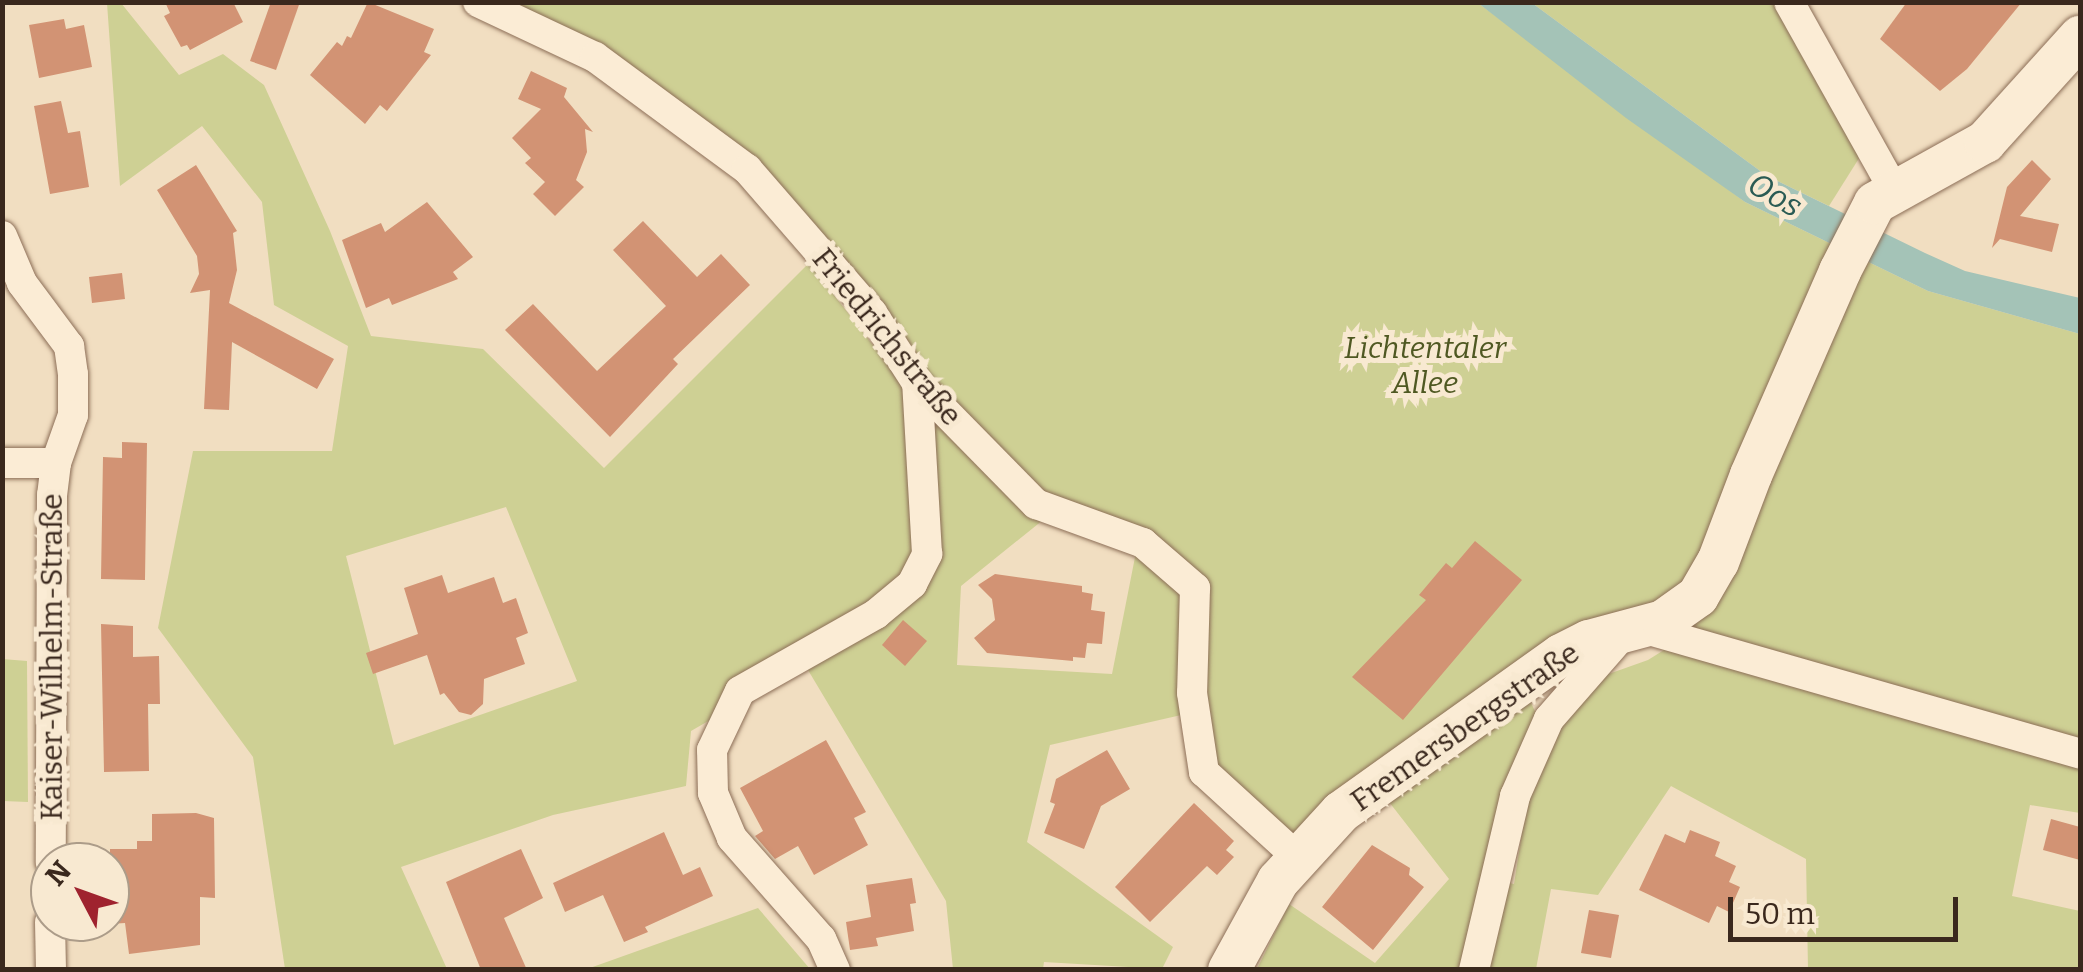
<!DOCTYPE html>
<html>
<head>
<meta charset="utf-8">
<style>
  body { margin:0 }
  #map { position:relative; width:2083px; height:972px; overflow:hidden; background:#f1dec1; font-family:Bitter,serif }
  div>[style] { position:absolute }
  .green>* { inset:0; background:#ced094 }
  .water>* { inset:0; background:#a4c3b7 }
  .building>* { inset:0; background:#d29374 }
  .roads { filter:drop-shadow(0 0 2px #8c6e57) drop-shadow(0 0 2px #8c6e57) }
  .street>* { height:30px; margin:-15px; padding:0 15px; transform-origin:15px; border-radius:15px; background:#fbecd5 }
  .secondary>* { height:42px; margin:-21px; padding:0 21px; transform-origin:21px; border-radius:21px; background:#fbecd5 }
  span { translate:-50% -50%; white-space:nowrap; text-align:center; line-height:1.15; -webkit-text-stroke:10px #f8e9d1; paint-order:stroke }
  .street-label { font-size:30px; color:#3a281d }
  .park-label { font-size:30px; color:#4f5822; font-style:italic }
  .water-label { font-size:32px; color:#2b5b54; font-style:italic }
  .frame { position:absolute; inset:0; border:5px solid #3a281d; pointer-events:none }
  .north { position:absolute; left:30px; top:842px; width:100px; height:100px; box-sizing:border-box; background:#f8e9d1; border:2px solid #ac9c89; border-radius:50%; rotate:311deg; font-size:28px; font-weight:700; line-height:40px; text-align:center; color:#3a281d }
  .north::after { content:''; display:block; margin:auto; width:35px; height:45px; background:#9f232f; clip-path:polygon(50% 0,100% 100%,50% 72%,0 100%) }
  .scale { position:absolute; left:1728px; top:897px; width:230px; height:45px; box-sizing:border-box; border:5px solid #3a281d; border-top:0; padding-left:12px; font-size:30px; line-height:35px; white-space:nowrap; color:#3a281d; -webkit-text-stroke:8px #f8e9d1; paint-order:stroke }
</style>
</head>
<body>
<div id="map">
  <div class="green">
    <div style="clip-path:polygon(evenodd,107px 3px,121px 3px,179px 75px,223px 54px,264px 85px,330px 231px,371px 336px,483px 349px,604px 468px,809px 263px,891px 368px,1043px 520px,961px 586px,957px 665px,1112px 674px,1137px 547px,1191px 589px,1190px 713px,1050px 745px,1027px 842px,1173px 947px,1162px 969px,1044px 962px,1043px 969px,953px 969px,946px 901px,805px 665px,691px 731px,686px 786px,553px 815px,401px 867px,447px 969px,285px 969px,253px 757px,158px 628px,193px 451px,332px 451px,348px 346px,274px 305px,262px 202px,202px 126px,120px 186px,107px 3px,506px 507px,577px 681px,394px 745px,346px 556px,506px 507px)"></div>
    <div style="clip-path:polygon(478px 3px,1478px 3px,1745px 202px,1928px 291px,2080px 334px,2080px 813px,2030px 805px,2012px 896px,2080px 911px,2080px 969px,1808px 969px,1806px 859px,1671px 786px,1598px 895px,1551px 889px,1536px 969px,1257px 969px,1289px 904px,1375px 963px,1449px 879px,1386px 798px,1525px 690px,1540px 722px,1485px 878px,1514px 884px,1527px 800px,1559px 729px,1603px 676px,1648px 660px,1680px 640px,1642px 628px,1589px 641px,1561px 655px,1341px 812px,1296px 856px,1204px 772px,1192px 693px,1195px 588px,1143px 543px,1036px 504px,917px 383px,872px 313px,746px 169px,595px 57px)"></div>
    <div style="clip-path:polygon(1532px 3px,1789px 3px,1868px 144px,1829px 206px,1767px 176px)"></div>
    <div style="clip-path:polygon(2px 659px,27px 661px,28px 802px,3px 801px)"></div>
    <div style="clip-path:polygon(758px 908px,810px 969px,587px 969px)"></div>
  </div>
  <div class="water">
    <div style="clip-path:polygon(1478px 3px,1532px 3px,1767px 176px,1925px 253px,1965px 271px,2080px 298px,2080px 334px,1928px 291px,1745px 202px,1626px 118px)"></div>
  </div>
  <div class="building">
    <div style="clip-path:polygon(165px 2px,233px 2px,243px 22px,190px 50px,187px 45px,181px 47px,164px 16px,170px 13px)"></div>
    <div style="clip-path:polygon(271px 2px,300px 2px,276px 70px,250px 61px)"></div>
    <div style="clip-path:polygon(368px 2px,434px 29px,424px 52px,431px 55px,387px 111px,380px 105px,365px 124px,310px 75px,337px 42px,342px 46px,347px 36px,351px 38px)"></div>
    <div style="clip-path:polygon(1907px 2px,2022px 2px,1967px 69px,1940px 91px,1880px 39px)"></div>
    <div style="clip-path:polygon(64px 19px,66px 29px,84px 25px,92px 67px,39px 78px,29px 25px)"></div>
    <div style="clip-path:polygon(531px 71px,567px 88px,564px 97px,593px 132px,585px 129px,587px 152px,576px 180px,584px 187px,555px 216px,533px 194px,545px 182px,525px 163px,531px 158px,512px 138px,541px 109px,518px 99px)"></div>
    <div style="clip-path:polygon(61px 101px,68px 133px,80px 131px,89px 187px,50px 194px,34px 106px)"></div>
    <div style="clip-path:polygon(2032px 160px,2051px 179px,2020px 216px,2059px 224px,2052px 252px,2000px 239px,1992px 248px,2007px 187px)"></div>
    <div style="clip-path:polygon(196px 165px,237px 231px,233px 233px,237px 270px,229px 303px,334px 359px,317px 389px,232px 342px,229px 410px,204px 409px,210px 290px,190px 293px,199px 274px,197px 256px,157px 190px)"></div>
    <div style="clip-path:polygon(427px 202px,473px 257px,453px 272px,458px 279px,392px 305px,389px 298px,366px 308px,342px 240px,381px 223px,385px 232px)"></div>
    <div style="clip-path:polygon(643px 221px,697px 277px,721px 254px,750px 285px,673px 359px,678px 364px,610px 437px,505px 330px,533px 304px,597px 371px,666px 306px,613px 250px)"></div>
    <div style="clip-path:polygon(122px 273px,125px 299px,92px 303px,89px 277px)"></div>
    <div style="clip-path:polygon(122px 442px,147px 443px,145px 580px,101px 579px,103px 457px,122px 458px)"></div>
    <div style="clip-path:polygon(1475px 541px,1522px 580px,1403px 720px,1352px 677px,1426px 600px,1419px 595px,1446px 563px,1452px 568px)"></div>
    <div style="clip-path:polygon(995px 574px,1082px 586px,1082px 592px,1093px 594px,1091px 610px,1105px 612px,1102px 644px,1087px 643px,1085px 658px,1073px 657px,1073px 661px,987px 653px,974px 638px,995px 620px,992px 599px,978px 585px)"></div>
    <div style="clip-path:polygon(442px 575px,448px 593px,494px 577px,503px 603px,516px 598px,528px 633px,516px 638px,525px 664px,484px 679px,483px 704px,471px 715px,459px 712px,444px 693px,440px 695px,427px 655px,373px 674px,366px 653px,418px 634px,404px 588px)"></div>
    <div style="clip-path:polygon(903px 620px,927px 641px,905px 666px,882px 645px)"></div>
    <div style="clip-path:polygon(101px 624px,133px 626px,133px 657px,159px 656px,160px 704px,148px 704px,149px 771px,104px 772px)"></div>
    <div style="clip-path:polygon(826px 740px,866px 812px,854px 818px,868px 845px,814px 875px,798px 846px,775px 859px,755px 836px,763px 831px,740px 788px)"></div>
    <div style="clip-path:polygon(1107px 750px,1130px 789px,1101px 806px,1084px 849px,1044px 833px,1055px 804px,1050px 802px,1056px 779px)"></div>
    <div style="clip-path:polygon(1194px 803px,1234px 841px,1226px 850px,1234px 857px,1217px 875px,1207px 866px,1150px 922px,1115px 887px)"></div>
    <div style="clip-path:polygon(196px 813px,214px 818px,215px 898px,200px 897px,200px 945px,129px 954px,125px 923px,110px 924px,110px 849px,137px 849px,137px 841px,152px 841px,152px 814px)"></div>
    <div style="clip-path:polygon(2051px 819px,2080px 827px,2080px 860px,2043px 850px)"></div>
    <div style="clip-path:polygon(1690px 830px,1720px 842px,1715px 856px,1736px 866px,1729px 882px,1740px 887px,1729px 912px,1717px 906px,1709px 923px,1639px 890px,1665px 834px,1685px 843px)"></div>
    <div style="clip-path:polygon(664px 832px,683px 875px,700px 867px,713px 896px,645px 927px,648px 932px,624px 942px,603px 895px,565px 912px,553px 883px)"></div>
    <div style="clip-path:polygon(1372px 845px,1410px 868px,1409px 875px,1424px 887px,1373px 950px,1322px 907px)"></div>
    <div style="clip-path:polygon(521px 849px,543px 898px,504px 918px,527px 970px,481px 970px,446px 882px)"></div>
    <div style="clip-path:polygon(912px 878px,916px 903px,910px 904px,914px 931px,876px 938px,878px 946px,850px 950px,846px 922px,871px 917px,866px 885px)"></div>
    <div style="clip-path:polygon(1589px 910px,1619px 915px,1611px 958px,1581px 953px)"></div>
  </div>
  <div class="roads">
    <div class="street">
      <div style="left:478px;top:2px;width:129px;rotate:25.2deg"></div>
      <div style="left:595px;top:57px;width:189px;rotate:36.4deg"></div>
      <div style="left:747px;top:169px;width:191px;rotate:49deg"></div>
      <div style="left:872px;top:313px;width:83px;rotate:57.3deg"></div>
      <div style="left:917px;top:383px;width:170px;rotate:45.5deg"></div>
      <div style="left:1036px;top:504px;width:114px;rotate:20deg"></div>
      <div style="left:1143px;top:543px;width:69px;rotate:40.9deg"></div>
      <div style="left:1195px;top:588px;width:105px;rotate:91.6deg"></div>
      <div style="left:1192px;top:693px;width:80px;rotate:81.4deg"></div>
      <div style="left:1204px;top:772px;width:125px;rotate:42.4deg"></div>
      <div style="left:1789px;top:2px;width:215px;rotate:60.8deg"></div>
      <div style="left:2px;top:236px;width:51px;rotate:66.9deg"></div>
      <div style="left:22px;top:283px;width:79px;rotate:53.3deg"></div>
      <div style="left:69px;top:346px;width:28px;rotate:82deg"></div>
      <div style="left:73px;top:374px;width:41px;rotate:90deg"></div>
      <div style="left:73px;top:415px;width:51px;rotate:109.5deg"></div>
      <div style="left:56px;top:463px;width:32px;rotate:97deg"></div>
      <div style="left:52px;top:495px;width:367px;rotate:90.2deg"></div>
      <div style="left:2px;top:463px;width:54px"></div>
      <div style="left:1642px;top:628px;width:456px;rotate:16deg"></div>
      <div style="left:50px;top:922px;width:48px;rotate:88.8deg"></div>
      <div style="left:835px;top:970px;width:34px;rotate:-114deg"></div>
      <div style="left:821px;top:939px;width:135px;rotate:-131.4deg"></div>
      <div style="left:732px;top:838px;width:49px;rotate:-112.9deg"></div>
      <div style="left:713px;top:793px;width:43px;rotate:-91.3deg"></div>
      <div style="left:712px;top:750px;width:65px;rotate:-64.6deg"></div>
      <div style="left:740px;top:691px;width:156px;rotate:-29.5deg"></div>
      <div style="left:876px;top:614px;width:47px;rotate:-39.8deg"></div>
      <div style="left:912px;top:584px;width:34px;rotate:-63deg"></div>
      <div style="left:927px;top:554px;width:171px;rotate:-93.3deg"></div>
      <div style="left:1474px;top:970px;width:179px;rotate:-76.7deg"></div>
      <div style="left:1515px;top:796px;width:84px;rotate:-66.2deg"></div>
      <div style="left:1549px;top:719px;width:117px;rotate:-48.8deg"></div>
    </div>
    <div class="secondary">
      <div style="left:1229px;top:970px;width:102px;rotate:-61.2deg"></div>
      <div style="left:1278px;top:881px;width:93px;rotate:-47.6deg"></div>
      <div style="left:1341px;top:812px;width:270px;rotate:-35.5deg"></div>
      <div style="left:1561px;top:655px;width:31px;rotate:-27deg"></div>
      <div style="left:1589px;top:641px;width:77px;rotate:-15.1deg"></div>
      <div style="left:1663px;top:621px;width:43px;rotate:-35.5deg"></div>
      <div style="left:1698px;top:596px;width:39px;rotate:-60deg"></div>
      <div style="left:1718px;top:562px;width:93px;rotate:-69.2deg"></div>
      <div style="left:1751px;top:475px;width:223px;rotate:-66.4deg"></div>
      <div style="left:1840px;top:271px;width:76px;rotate:-62.8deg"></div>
      <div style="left:1875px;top:203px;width:126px;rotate:-29deg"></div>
      <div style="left:1985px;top:142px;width:142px;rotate:-47.9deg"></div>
    </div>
  </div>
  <div class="street-label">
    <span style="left:887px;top:337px;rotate:51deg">Friedrichstraße</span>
    <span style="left:52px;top:657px;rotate:-90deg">Kaiser-Wilhelm-Straße</span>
    <span style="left:1465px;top:727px;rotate:-35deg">Fremersbergstraße</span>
  </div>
  <div class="park-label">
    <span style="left:1425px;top:365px">Lichtentaler<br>Allee</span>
  </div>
  <div class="water-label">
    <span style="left:1775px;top:195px;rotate:30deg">Oos</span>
  </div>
  <div class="frame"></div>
  <div class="north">N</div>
  <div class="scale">50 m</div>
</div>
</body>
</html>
